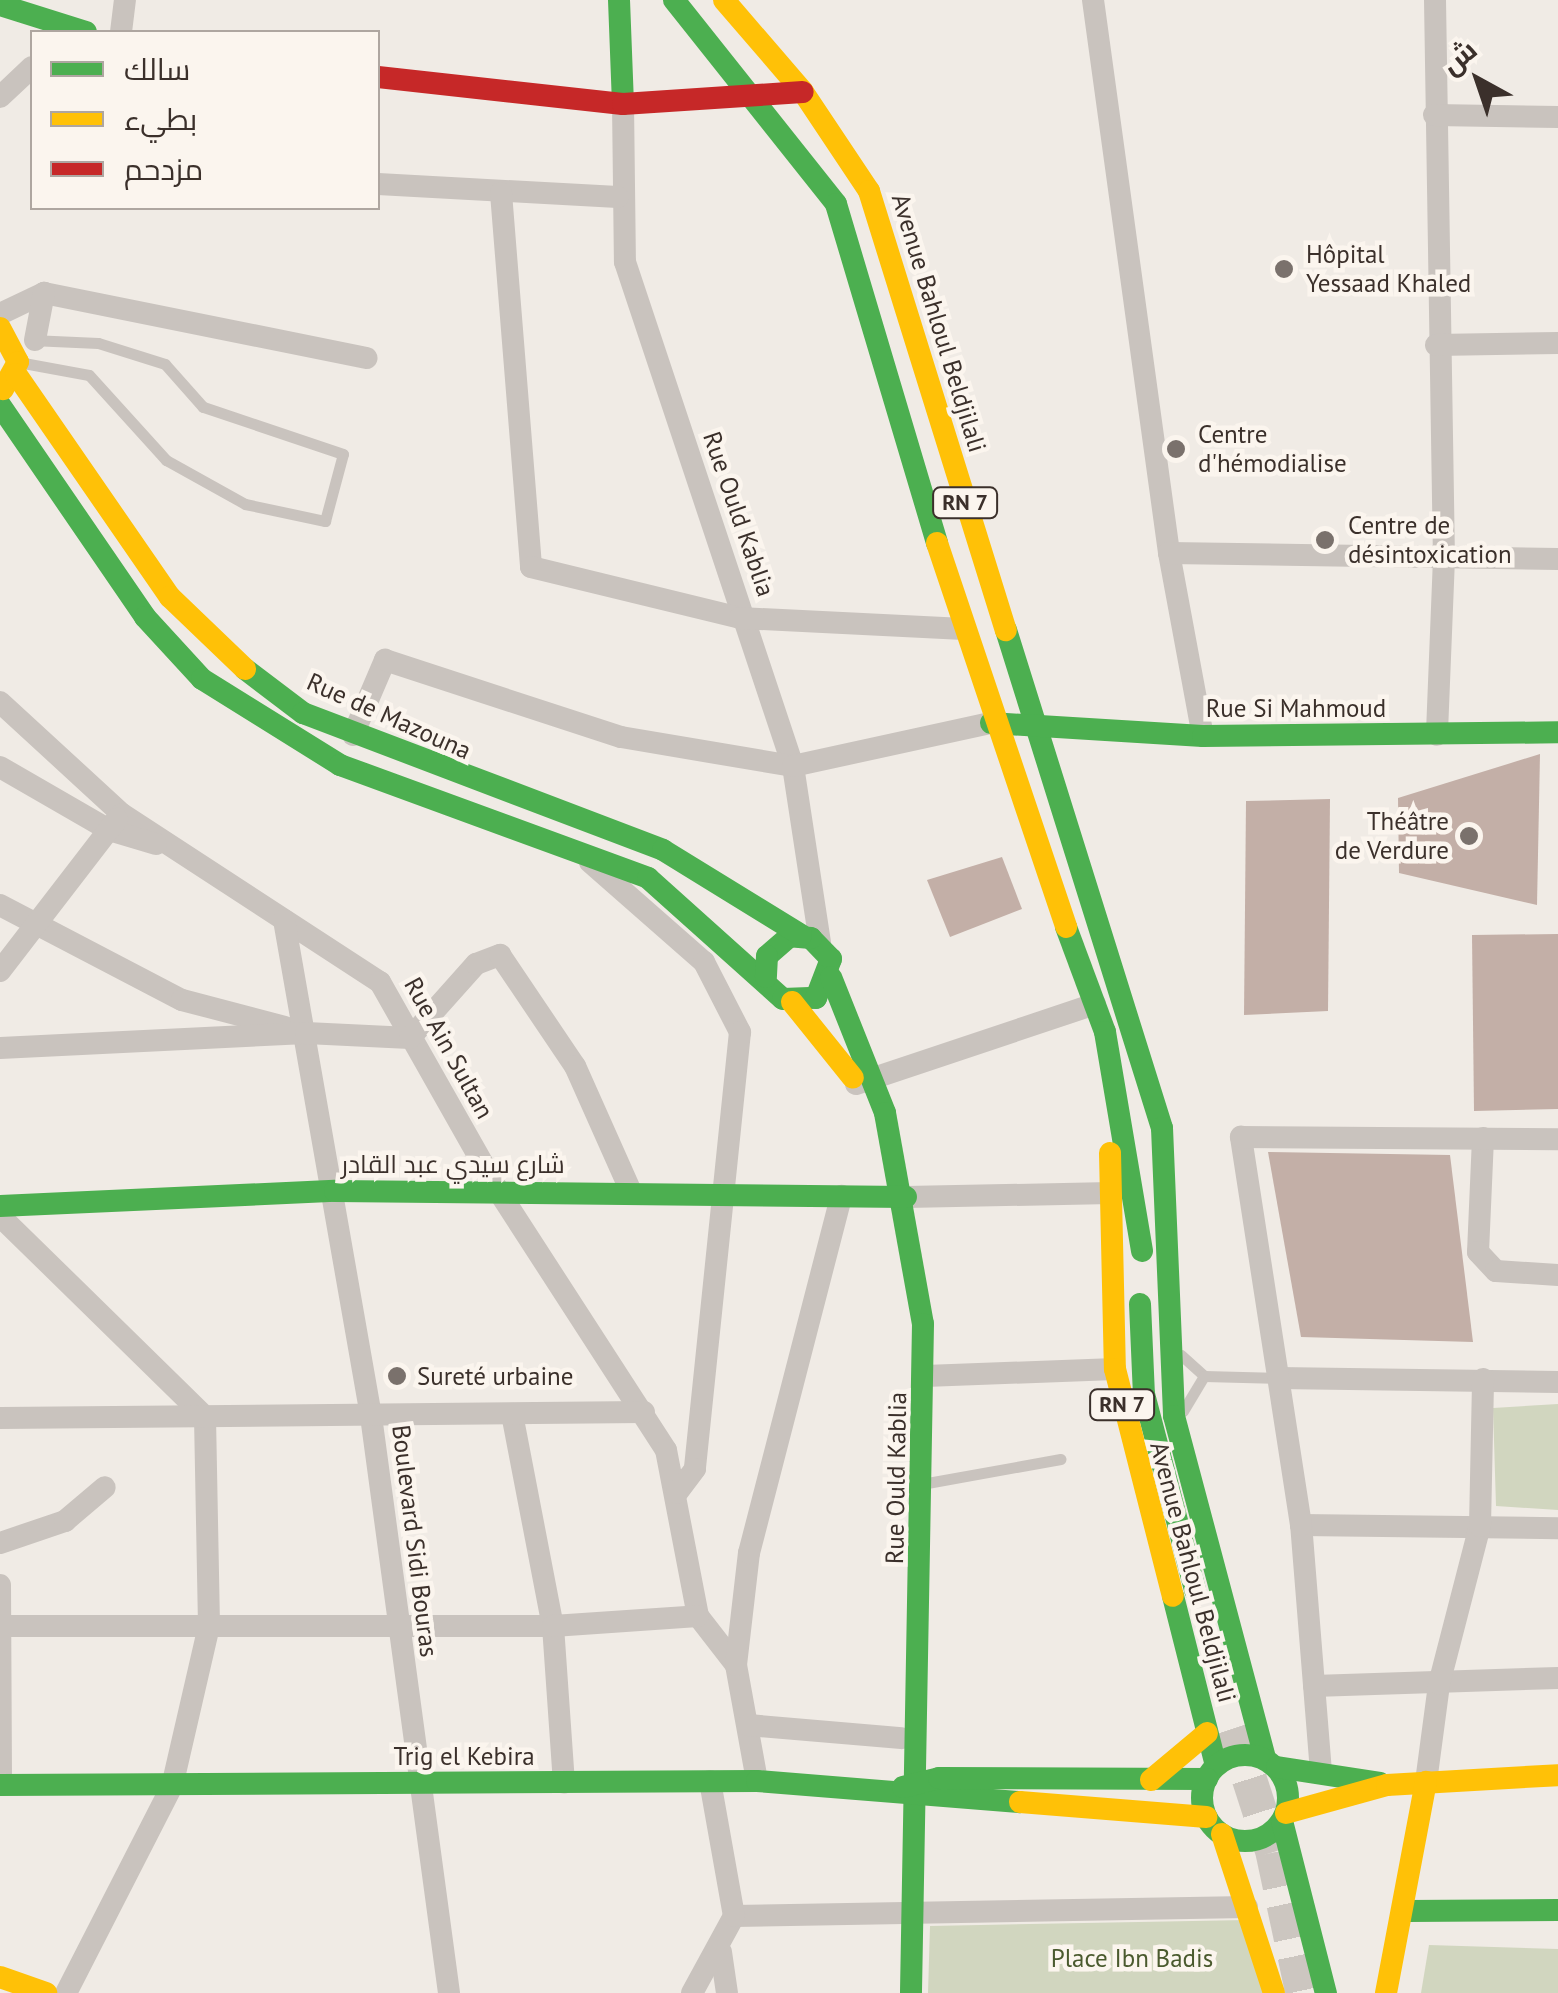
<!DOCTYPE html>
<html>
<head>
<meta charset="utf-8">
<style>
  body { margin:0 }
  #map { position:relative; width:1558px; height:1993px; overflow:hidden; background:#f0ebe5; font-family:"PT Sans",Cairo,sans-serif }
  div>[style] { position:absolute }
  .green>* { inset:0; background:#d1d6bf }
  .building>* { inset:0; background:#c3afa7 }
  .primary-tunnel>* { height:35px; margin-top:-17.5px; transform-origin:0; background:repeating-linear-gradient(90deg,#ccc6c0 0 35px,transparent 0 53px) }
  .lane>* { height:11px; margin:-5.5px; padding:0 5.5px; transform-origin:5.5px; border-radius:5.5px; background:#c9c3be }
  .street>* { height:22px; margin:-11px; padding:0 11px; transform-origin:11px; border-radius:11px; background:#c9c3be }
  .fast>* { height:22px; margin:-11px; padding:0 11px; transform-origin:11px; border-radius:11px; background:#4caf50 }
  .fast>.ring { margin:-11px; padding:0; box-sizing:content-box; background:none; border:22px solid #4caf50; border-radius:50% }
  .slow>* { height:22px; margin:-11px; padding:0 11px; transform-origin:11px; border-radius:11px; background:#ffc107 }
  .jam>* { height:22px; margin:-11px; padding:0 11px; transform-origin:11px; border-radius:11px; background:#c62828 }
  .dots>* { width:28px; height:28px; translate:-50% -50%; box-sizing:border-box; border:5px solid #fbf5ee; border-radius:50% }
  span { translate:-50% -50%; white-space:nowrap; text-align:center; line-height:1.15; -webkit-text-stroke:9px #fbf5ee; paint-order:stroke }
  .shield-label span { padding:2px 8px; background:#fbf5ee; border:2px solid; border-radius:8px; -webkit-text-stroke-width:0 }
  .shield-label { font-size:22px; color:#3b302b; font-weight:700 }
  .poi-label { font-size:25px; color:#3b302b }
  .left { translate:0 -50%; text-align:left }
  .right { translate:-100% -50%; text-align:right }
  .street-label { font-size:25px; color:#3b302b }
  .park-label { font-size:25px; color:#4a5a2e }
  .legend { position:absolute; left:30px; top:30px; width:350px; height:180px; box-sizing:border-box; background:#fbf5ee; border:2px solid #aea6a0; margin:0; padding:12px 18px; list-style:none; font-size:30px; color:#3b302b }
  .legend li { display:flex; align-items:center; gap:20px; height:50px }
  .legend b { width:50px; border:2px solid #aea6a0 }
  .north { position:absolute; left:1428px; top:30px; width:100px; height:100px; -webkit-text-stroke:8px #fbf5ee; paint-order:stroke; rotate:320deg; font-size:28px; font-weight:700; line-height:40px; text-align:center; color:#3b302b }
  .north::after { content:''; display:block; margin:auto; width:35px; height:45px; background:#3b302b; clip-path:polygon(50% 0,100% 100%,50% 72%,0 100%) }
</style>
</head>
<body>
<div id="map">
  <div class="green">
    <div style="clip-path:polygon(1558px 1404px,1558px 1510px,1496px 1506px,1493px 1408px)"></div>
    <div style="clip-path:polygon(1247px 1920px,1270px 1993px,928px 1993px,930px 1926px)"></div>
    <div style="clip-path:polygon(1429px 1945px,1558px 1949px,1558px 1993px,1421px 1993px)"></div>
  </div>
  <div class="building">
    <div style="clip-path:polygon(1540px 754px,1537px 905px,1399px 873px,1398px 798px)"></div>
    <div style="clip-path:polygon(1330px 799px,1328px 1011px,1244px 1015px,1246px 801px)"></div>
    <div style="clip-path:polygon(1002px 857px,1022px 909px,950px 937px,927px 880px)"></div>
    <div style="clip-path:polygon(1558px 934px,1558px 1109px,1474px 1111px,1472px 935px)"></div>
    <div style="clip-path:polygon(1268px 1152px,1450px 1155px,1473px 1342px,1301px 1337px)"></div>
  </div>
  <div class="primary-tunnel">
    <div style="left:1233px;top:1728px;width:130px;rotate:72.1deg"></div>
    <div style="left:1273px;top:1852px;width:144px;rotate:78deg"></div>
  </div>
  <div class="lane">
    <div style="left:18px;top:362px;width:72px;rotate:10.4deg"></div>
    <div style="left:89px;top:375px;width:115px;rotate:47.8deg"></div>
    <div style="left:166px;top:460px;width:90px;rotate:29.1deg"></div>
    <div style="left:245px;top:504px;width:82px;rotate:12deg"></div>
    <div style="left:325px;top:521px;width:69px;rotate:-75deg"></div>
    <div style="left:343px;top:454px;width:148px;rotate:-161.4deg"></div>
    <div style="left:203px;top:407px;width:57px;rotate:-131.5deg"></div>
    <div style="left:165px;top:364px;width:70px;rotate:-162.6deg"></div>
    <div style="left:98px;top:343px;width:67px;rotate:-177.4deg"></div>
    <div style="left:1181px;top:1355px;width:31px;rotate:42deg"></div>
    <div style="left:1204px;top:1376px;width:41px;rotate:121deg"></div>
    <div style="left:1204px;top:1376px;width:74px;rotate:1.5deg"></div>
    <div style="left:905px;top:1487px;width:158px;rotate:-10.2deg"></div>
  </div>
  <div class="street">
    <div style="left:1093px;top:0;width:558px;rotate:82.17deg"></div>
    <div style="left:1169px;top:553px;width:186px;rotate:79.5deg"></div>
    <div style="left:1435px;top:0;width:558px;rotate:89.08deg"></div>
    <div style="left:1444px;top:558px;width:177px;rotate:92.3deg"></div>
    <div style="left:121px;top:32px;width:32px;rotate:-83deg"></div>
    <div style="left:0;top:97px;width:44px;rotate:-43.2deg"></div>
    <div style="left:623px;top:104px;width:158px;rotate:89.3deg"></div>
    <div style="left:625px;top:262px;width:531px;rotate:71.57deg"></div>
    <div style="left:793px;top:766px;width:179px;rotate:81.3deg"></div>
    <div style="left:1434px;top:115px;width:124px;rotate:0.9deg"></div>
    <div style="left:378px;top:184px;width:240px;rotate:3.1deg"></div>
    <div style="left:501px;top:193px;width:375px;rotate:85.4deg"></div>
    <div style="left:531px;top:567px;width:215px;rotate:13.7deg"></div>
    <div style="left:740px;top:618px;width:224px;rotate:2.8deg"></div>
    <div style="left:0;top:314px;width:49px;rotate:-25.5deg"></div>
    <div style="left:44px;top:293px;width:329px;rotate:11.4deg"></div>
    <div style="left:35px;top:340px;width:48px;rotate:-79.2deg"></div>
    <div style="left:1436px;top:345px;width:122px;rotate:-0.9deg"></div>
    <div style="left:1169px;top:553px;width:389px;rotate:0.9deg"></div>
    <div style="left:0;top:702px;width:166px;rotate:42.6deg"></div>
    <div style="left:122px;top:814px;width:308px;rotate:33.1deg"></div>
    <div style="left:380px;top:982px;width:241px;rotate:60.5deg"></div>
    <div style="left:499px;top:1192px;width:307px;rotate:57.1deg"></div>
    <div style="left:666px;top:1450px;width:169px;rotate:79.1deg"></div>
    <div style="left:698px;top:1616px;width:62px;rotate:52.2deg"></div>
    <div style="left:736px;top:1665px;width:118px;rotate:79.7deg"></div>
    <div style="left:353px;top:735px;width:82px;rotate:-66.9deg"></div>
    <div style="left:385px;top:660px;width:248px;rotate:18.1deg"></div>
    <div style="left:621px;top:737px;width:174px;rotate:9.6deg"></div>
    <div style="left:793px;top:766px;width:203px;rotate:-12.3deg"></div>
    <div style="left:0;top:767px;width:126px;rotate:30deg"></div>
    <div style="left:109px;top:830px;width:49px;rotate:16.6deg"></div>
    <div style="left:590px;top:862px;width:152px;rotate:41.3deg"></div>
    <div style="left:704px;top:962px;width:79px;rotate:62.8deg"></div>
    <div style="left:740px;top:1032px;width:439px;rotate:95.9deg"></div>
    <div style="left:695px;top:1469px;width:30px;rotate:127deg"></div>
    <div style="left:0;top:905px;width:205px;rotate:27.6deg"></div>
    <div style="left:182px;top:1000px;width:106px;rotate:14.7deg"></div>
    <div style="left:284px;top:920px;width:504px;rotate:80.05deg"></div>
    <div style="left:371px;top:1416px;width:582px;rotate:82.3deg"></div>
    <div style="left:0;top:971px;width:192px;rotate:-52.4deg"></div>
    <div style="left:0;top:1048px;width:306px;rotate:-2.8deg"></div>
    <div style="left:306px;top:1033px;width:104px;rotate:2.8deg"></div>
    <div style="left:410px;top:1038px;width:99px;rotate:-48.3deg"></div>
    <div style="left:476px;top:964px;width:26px;rotate:-21deg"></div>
    <div style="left:500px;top:955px;width:134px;rotate:56deg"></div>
    <div style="left:575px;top:1066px;width:138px;rotate:66deg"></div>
    <div style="left:856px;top:1084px;width:252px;rotate:-18.5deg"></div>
    <div style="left:1483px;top:1138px;width:114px;rotate:92.5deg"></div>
    <div style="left:1478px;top:1252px;width:26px;rotate:47deg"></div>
    <div style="left:1496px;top:1271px;width:62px;rotate:3.7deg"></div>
    <div style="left:906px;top:1197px;width:205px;rotate:-1.1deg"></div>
    <div style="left:0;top:1216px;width:287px;rotate:44.4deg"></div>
    <div style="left:205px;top:1417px;width:209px;rotate:88.9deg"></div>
    <div style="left:209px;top:1626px;width:164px;rotate:103deg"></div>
    <div style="left:172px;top:1786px;width:233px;rotate:117.1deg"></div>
    <div style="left:925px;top:1376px;width:190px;rotate:-2.1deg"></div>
    <div style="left:1278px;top:1378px;width:280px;rotate:0.8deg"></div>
    <div style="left:512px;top:1414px;width:216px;rotate:79.1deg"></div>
    <div style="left:553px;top:1626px;width:157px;rotate:86deg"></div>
    <div style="left:0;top:1418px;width:644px;rotate:-0.53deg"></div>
    <div style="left:1301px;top:1525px;width:257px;rotate:0.7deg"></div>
    <div style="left:0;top:1543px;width:69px;rotate:-18.7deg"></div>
    <div style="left:65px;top:1521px;width:52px;rotate:-40.4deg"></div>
    <div style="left:0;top:1585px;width:200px;rotate:89.7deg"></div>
    <div style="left:0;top:1626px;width:553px"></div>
    <div style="left:553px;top:1626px;width:145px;rotate:-3.9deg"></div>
    <div style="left:736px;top:1665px;width:113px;rotate:-83.4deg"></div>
    <div style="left:749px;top:1553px;width:369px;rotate:-75.5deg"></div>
    <div style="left:1314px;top:1686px;width:244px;rotate:-1.9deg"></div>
    <div style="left:748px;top:1725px;width:154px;rotate:4.9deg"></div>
    <div style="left:1321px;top:1772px;width:248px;rotate:-94.6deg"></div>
    <div style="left:1301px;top:1525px;width:393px;rotate:-98.8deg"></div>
    <div style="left:1241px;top:1137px;width:317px;rotate:0.4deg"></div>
    <div style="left:1426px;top:1782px;width:99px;rotate:-82.4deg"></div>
    <div style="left:1439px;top:1684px;width:163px;rotate:-75.5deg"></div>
    <div style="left:1480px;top:1526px;width:147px;rotate:-88.8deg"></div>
    <div style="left:734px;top:1916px;width:513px;rotate:-1.01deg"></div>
    <div style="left:721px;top:1952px;width:41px;rotate:81.7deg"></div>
    <div style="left:692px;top:1993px;width:88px;rotate:-61.4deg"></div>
    <div style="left:734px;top:1916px;width:137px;rotate:-100.1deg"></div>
  </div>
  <div class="fast">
    <div style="left:619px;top:0;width:104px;rotate:87.8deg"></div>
    <div style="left:674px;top:0;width:260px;rotate:51.5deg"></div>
    <div style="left:836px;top:204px;width:354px;rotate:73.4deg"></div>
    <div style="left:0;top:5px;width:90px;rotate:17.4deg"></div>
    <div style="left:0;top:405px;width:257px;rotate:55.6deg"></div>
    <div style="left:145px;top:617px;width:84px;rotate:47.4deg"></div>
    <div style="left:202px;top:679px;width:163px;rotate:31.9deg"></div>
    <div style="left:340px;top:765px;width:328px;rotate:20.1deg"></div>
    <div style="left:648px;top:878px;width:181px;rotate:41.9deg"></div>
    <div style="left:783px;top:999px;width:33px;rotate:-2deg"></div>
    <div style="left:816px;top:998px;width:42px;rotate:-69deg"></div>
    <div style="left:831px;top:959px;width:29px;rotate:-134deg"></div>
    <div style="left:811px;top:938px;width:21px;rotate:-175deg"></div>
    <div style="left:790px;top:936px;width:30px;rotate:139deg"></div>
    <div style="left:767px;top:956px;width:21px;rotate:93deg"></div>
    <div style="left:1006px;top:630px;width:522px;rotate:72.61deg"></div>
    <div style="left:1162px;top:1128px;width:288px;rotate:87.6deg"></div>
    <div style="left:1174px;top:1416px;width:355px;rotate:75.1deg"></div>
    <div style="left:245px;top:669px;width:73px;rotate:37.2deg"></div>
    <div style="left:303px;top:713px;width:385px;rotate:20.8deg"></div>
    <div style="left:663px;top:850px;width:162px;rotate:31.6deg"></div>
    <div style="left:991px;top:723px;width:212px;rotate:3.5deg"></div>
    <div style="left:1203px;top:736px;width:355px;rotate:-0.6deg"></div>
    <div style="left:1066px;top:927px;width:112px;rotate:69.6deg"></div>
    <div style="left:1105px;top:1032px;width:222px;rotate:80.4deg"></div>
    <div style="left:831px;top:977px;width:146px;rotate:68.3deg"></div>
    <div style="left:885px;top:1113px;width:214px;rotate:79.8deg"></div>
    <div style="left:923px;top:1324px;width:669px;rotate:91.03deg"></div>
    <div style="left:0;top:1206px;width:335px;rotate:-2.6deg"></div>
    <div style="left:335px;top:1191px;width:571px;rotate:0.6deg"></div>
    <div style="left:1140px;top:1304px;width:90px;rotate:87.5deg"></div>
    <div style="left:1144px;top:1394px;width:203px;rotate:75.4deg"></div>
    <div style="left:1173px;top:1596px;width:175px;rotate:75.8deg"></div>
    <div class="ring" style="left:1202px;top:1755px;width:64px;height:64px"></div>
    <div style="left:1277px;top:1767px;width:104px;rotate:8.8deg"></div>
    <div style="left:0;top:1785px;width:757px;rotate:-0.3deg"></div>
    <div style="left:757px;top:1781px;width:264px;rotate:4.6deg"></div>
    <div style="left:903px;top:1787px;width:37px;rotate:-14deg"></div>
    <div style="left:939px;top:1778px;width:268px;rotate:0.2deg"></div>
    <div style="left:1282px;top:1821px;width:178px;rotate:75.7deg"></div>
    <div style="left:1407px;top:1911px;width:151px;rotate:-0.4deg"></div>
  </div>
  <div class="slow">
    <div style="left:724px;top:0;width:121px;rotate:49.3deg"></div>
    <div style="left:803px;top:92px;width:119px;rotate:56.3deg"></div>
    <div style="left:869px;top:191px;width:460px;rotate:72.7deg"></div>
    <div style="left:0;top:328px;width:38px;rotate:62deg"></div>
    <div style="left:18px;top:362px;width:31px;rotate:119deg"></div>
    <div style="left:16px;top:374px;width:271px;rotate:55.4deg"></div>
    <div style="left:170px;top:597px;width:104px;rotate:43.8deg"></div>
    <div style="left:937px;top:543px;width:405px;rotate:71.4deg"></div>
    <div style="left:792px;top:1002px;width:97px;rotate:51.2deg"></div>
    <div style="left:1110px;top:1153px;width:216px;rotate:88.7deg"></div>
    <div style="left:1115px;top:1369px;width:234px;rotate:75.7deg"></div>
    <div style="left:1151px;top:1780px;width:73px;rotate:-40deg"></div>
    <div style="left:1020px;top:1802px;width:187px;rotate:4.6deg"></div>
    <div style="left:1286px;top:1813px;width:105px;rotate:-15.5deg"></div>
    <div style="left:1387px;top:1785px;width:171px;rotate:-3.3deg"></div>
    <div style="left:1222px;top:1834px;width:167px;rotate:71.9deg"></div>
    <div style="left:0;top:1977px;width:49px;rotate:19.2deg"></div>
    <div style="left:1386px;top:1993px;width:215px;rotate:-79.3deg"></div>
  </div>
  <div class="jam">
    <div style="left:378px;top:77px;width:246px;rotate:6.3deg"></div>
    <div style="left:623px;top:104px;width:180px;rotate:-3.8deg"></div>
  </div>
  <div class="dots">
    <div style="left:1284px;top:269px;background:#7a716c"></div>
    <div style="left:1176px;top:449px;background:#7a716c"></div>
    <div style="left:1325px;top:540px;background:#7a716c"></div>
    <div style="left:1469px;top:836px;background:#7a716c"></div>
    <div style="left:397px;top:1376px;background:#7a716c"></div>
  </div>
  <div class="shield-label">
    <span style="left:965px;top:503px">RN 7</span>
    <span style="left:1122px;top:1405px">RN 7</span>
  </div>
  <div class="poi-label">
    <span class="left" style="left:1306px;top:269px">Hôpital<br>Yessaad Khaled</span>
    <span class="left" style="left:1198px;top:449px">Centre<br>d'hémodialise</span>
    <span class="left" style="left:1348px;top:540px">Centre de<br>désintoxication</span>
    <span class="right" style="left:1449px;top:836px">Théâtre<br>de Verdure</span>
    <span class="left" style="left:417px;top:1376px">Sureté urbaine</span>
  </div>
  <div class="street-label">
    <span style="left:939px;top:323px;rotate:73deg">Avenue Bahloul Beldjilali</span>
    <span style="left:739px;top:514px;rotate:71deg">Rue Ould Kablia</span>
    <span style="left:1296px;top:708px">Rue Si Mahmoud</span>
    <span style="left:389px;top:716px;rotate:24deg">Rue de Mazouna</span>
    <span style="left:449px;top:1048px;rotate:61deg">Rue Ain Sultan</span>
    <span style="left:453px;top:1164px">شارع سيدي عبد القادر</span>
    <span style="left:896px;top:1478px;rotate:-89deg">Rue Ould Kablia</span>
    <span style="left:415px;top:1541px;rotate:83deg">Boulevard Sidi Bouras</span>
    <span style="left:1193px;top:1572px;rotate:75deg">Avenue Bahloul Beldjilali</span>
    <span style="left:464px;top:1756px">Trig el Kebira</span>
  </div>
  <div class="park-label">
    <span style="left:1132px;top:1958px">Place Ibn Badis</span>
  </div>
  <ul class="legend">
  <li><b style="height:12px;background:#4caf50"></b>سالك</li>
  <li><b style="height:12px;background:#ffc107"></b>بطيء</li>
  <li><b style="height:12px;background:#c62828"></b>مزدحم</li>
  </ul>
  <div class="north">ش</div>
</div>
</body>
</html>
